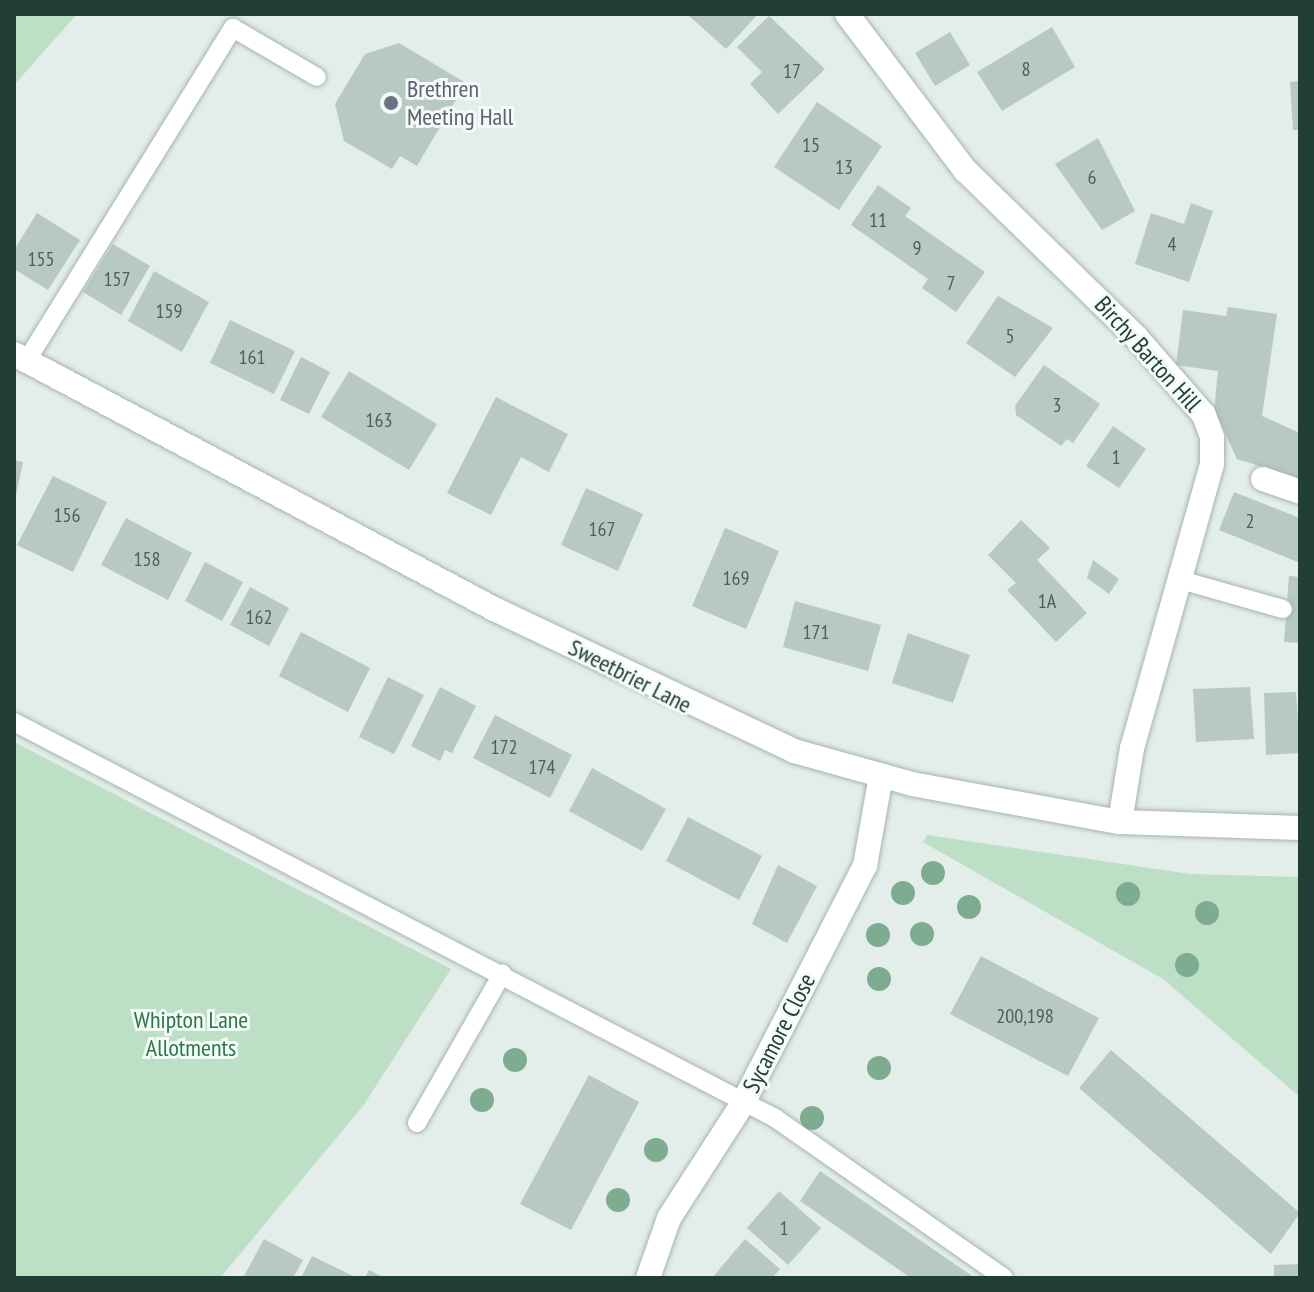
<!DOCTYPE html>
<html>
<head>
<meta charset="utf-8">
<style>
  body { margin:0 }
  #map { position:relative; width:1314px; height:1292px; overflow:hidden; background:#e3ede9; font-family:"PT Sans Narrow",sans-serif }
  div>[style] { position:absolute }
  .green>* { inset:0; background:#bcdfc5 }
  .building>* { inset:0; background:#b8c8c2 }
  .roads { filter:drop-shadow(0 0 2px #a5b5b0) drop-shadow(0 0 2px #a5b5b0) }
  .service>* { height:18px; margin:-9px; padding:0 9px; transform-origin:9px; border-radius:9px; background:#fff }
  .minor>* { height:24px; margin:-12px; padding:0 12px; transform-origin:12px; border-radius:12px; background:#fff }
  .trees>* { width:24px; height:24px; margin:-12px; border-radius:50%; background:#7eac90 }
  .dots>* { width:22px; height:22px; translate:-50% -50%; box-sizing:border-box; border:4px solid #f4faf7; border-radius:50% }
  span { translate:-50% -50%; white-space:nowrap; text-align:center; line-height:1.15; -webkit-text-stroke:6px #f4faf7; paint-order:stroke }
  .number-label { font-size:20px; color:#48615a }
  .number-label span { -webkit-text-stroke-width:0 }
  .worship-label { font-size:24px; color:#5b616d }
  .left { translate:0 -50%; text-align:left }
  .street-label { font-size:24px; color:#223f37 }
  .park-label { font-size:24px; color:#2c7748 }
  .frame { position:absolute; inset:0; border:16px solid #223f37; pointer-events:none }
</style>
</head>
<body>
<div id="map">
  <div class="green">
    <div style="clip-path:polygon(14px 14px,77px 14px,14px 85px)"></div>
    <div style="clip-path:polygon(14px 742px,451px 969px,363px 1106px,220px 1278px,14px 1278px)"></div>
    <div style="clip-path:polygon(927px 835px,1190px 874px,1300px 877px,1300px 1097px,1163px 979px,923px 842px)"></div>
  </div>
  <div class="building">
    <div style="clip-path:polygon(687px 14px,758px 14px,726px 49px)"></div>
    <div style="clip-path:polygon(769px 16px,825px 69px,778px 114px,750px 84px,762px 72px,737px 47px)"></div>
    <div style="clip-path:polygon(1052px 27px,1075px 67px,1002px 111px,977px 72px)"></div>
    <div style="clip-path:polygon(950px 32px,970px 65px,935px 86px,915px 53px)"></div>
    <div style="clip-path:polygon(399px 43px,466px 83px,417px 166px,400px 156px,392px 169px,344px 141px,335px 104px,365px 54px)"></div>
    <div style="clip-path:polygon(1300px 81px,1300px 130px,1293px 130px,1290px 82px)"></div>
    <div style="clip-path:polygon(817px 102px,882px 146px,839px 210px,774px 167px)"></div>
    <div style="clip-path:polygon(1098px 138px,1135px 211px,1102px 230px,1055px 164px)"></div>
    <div style="clip-path:polygon(878px 185px,911px 208px,905px 216px,985px 272px,956px 312px,922px 288px,928px 279px,851px 225px)"></div>
    <div style="clip-path:polygon(1191px 203px,1213px 211px,1189px 282px,1135px 264px,1151px 213px,1184px 224px)"></div>
    <div style="clip-path:polygon(37px 213px,80px 240px,48px 290px,14px 269px,14px 250px)"></div>
    <div style="clip-path:polygon(113px 244px,150px 266px,121px 315px,83px 292px)"></div>
    <div style="clip-path:polygon(154px 271px,209px 302px,182px 352px,128px 321px)"></div>
    <div style="clip-path:polygon(998px 296px,1053px 328px,1015px 377px,966px 343px)"></div>
    <div style="clip-path:polygon(1228px 307px,1277px 314px,1262px 416px,1300px 433px,1300px 479px,1237px 459px,1214px 410px,1218px 371px,1176px 365px,1183px 310px,1226px 316px)"></div>
    <div style="clip-path:polygon(230px 320px,295px 351px,274px 394px,210px 363px)"></div>
    <div style="clip-path:polygon(301px 357px,330px 372px,309px 414px,280px 400px)"></div>
    <div style="clip-path:polygon(1044px 365px,1100px 404px,1073px 443px,1067px 439px,1061px 446px,1016px 415px,1015px 406px)"></div>
    <div style="clip-path:polygon(349px 371px,437px 424px,409px 470px,321px 417px)"></div>
    <div style="clip-path:polygon(496px 397px,568px 434px,549px 472px,521px 457px,491px 515px,447px 493px)"></div>
    <div style="clip-path:polygon(1113px 426px,1146px 449px,1119px 488px,1086px 466px)"></div>
    <div style="clip-path:polygon(14px 460px,23px 462px,15px 500px,14px 500px)"></div>
    <div style="clip-path:polygon(53px 476px,107px 502px,73px 572px,17px 545px)"></div>
    <div style="clip-path:polygon(586px 488px,643px 514px,618px 571px,561px 545px)"></div>
    <div style="clip-path:polygon(1234px 492px,1300px 518px,1300px 563px,1219px 530px)"></div>
    <div style="clip-path:polygon(126px 518px,192px 553px,168px 600px,101px 565px)"></div>
    <div style="clip-path:polygon(1021px 520px,1050px 548px,1037px 560px,1087px 613px,1056px 642px,1007px 590px,1016px 583px,988px 555px)"></div>
    <div style="clip-path:polygon(725px 528px,779px 551px,746px 629px,692px 606px)"></div>
    <div style="clip-path:polygon(1093px 560px,1119px 579px,1109px 594px,1087px 578px)"></div>
    <div style="clip-path:polygon(205px 562px,243px 582px,222px 621px,185px 601px)"></div>
    <div style="clip-path:polygon(1289px 576px,1300px 577px,1300px 643px,1284px 642px)"></div>
    <div style="clip-path:polygon(250px 587px,289px 608px,269px 646px,230px 625px)"></div>
    <div style="clip-path:polygon(795px 601px,881px 625px,868px 671px,783px 647px)"></div>
    <div style="clip-path:polygon(301px 632px,370px 668px,348px 712px,279px 676px)"></div>
    <div style="clip-path:polygon(908px 633px,970px 655px,953px 703px,892px 683px)"></div>
    <div style="clip-path:polygon(388px 677px,424px 695px,394px 754px,359px 737px)"></div>
    <div style="clip-path:polygon(440px 687px,476px 706px,452px 753px,445px 750px,440px 761px,411px 746px)"></div>
    <div style="clip-path:polygon(1250px 687px,1254px 739px,1196px 742px,1193px 689px)"></div>
    <div style="clip-path:polygon(1296px 692px,1300px 753px,1266px 755px,1264px 693px)"></div>
    <div style="clip-path:polygon(495px 715px,572px 755px,550px 798px,473px 758px)"></div>
    <div style="clip-path:polygon(592px 768px,666px 809px,642px 851px,569px 811px)"></div>
    <div style="clip-path:polygon(688px 817px,762px 856px,739px 900px,666px 861px)"></div>
    <div style="clip-path:polygon(778px 865px,817px 886px,787px 943px,752px 924px)"></div>
    <div style="clip-path:polygon(981px 956px,1099px 1018px,1068px 1076px,950px 1014px)"></div>
    <div style="clip-path:polygon(1111px 1050px,1300px 1213px,1271px 1254px,1079px 1088px)"></div>
    <div style="clip-path:polygon(589px 1075px,639px 1102px,571px 1230px,520px 1204px)"></div>
    <div style="clip-path:polygon(820px 1171px,975px 1278px,911px 1278px,800px 1201px)"></div>
    <div style="clip-path:polygon(779px 1191px,821px 1228px,788px 1265px,747px 1228px)"></div>
    <div style="clip-path:polygon(264px 1239px,303px 1260px,293px 1278px,243px 1278px)"></div>
    <div style="clip-path:polygon(745px 1239px,780px 1269px,772px 1278px,712px 1278px)"></div>
    <div style="clip-path:polygon(312px 1256px,353px 1276px,352px 1278px,301px 1278px)"></div>
    <div style="clip-path:polygon(1300px 1264px,1300px 1278px,1274px 1278px,1274px 1265px)"></div>
    <div style="clip-path:polygon(369px 1270px,385px 1278px,365px 1278px)"></div>
  </div>
  <div class="roads">
    <div class="service">
      <div style="left:27px;top:360px;width:391px;rotate:-58.2deg"></div>
      <div style="left:233px;top:28px;width:97px;rotate:30.3deg"></div>
      <div style="left:1181px;top:580px;width:106px;rotate:15.9deg"></div>
      <div style="left:14px;top:722px;width:858px;rotate:27.49deg"></div>
      <div style="left:775px;top:1118px;width:279px;rotate:34.9deg"></div>
      <div style="left:417px;top:1123px;width:172px;rotate:-60.3deg"></div>
    </div>
    <div class="minor">
      <div style="left:847px;top:14px;width:196px;rotate:52.9deg"></div>
      <div style="left:965px;top:170px;width:239px;rotate:44.3deg"></div>
      <div style="left:1136px;top:337px;width:103px;rotate:48.9deg"></div>
      <div style="left:1204px;top:415px;width:23px;rotate:70deg"></div>
      <div style="left:1212px;top:437px;width:27px;rotate:90deg"></div>
      <div style="left:1212px;top:464px;width:295px;rotate:105.7deg"></div>
      <div style="left:1132px;top:748px;width:75px;rotate:99.2deg"></div>
      <div style="left:14px;top:354px;width:544px;rotate:27.98deg"></div>
      <div style="left:494px;top:609px;width:332px;rotate:25.3deg"></div>
      <div style="left:794px;top:751px;width:123px;rotate:15.6deg"></div>
      <div style="left:912px;top:784px;width:211px;rotate:10.4deg"></div>
      <div style="left:1120px;top:822px;width:180px;rotate:1.9deg"></div>
      <div style="left:1263px;top:479px;width:39px;rotate:19deg"></div>
      <div style="left:648px;top:1278px;width:64px;rotate:-70.7deg"></div>
      <div style="left:669px;top:1218px;width:137px;rotate:-57.2deg"></div>
      <div style="left:743px;top:1103px;width:267px;rotate:-62.8deg"></div>
      <div style="left:865px;top:866px;width:92px;rotate:-80deg"></div>
    </div>
  </div>
  <div class="trees">
    <div style="left:933px;top:873px"></div>
    <div style="left:903px;top:893px"></div>
    <div style="left:1128px;top:894px"></div>
    <div style="left:969px;top:907px"></div>
    <div style="left:1207px;top:913px"></div>
    <div style="left:922px;top:934px"></div>
    <div style="left:878px;top:935px"></div>
    <div style="left:1187px;top:965px"></div>
    <div style="left:879px;top:979px"></div>
    <div style="left:515px;top:1060px"></div>
    <div style="left:879px;top:1068px"></div>
    <div style="left:482px;top:1100px"></div>
    <div style="left:812px;top:1118px"></div>
    <div style="left:656px;top:1150px"></div>
    <div style="left:618px;top:1200px"></div>
  </div>
  <div class="dots">
    <div style="left:391px;top:103px;background:#6b7280"></div>
  </div>
  <div class="number-label">
    <span style="left:1026px;top:69px">8</span>
    <span style="left:792px;top:71px">17</span>
    <span style="left:811px;top:145px">15</span>
    <span style="left:844px;top:167px">13</span>
    <span style="left:1092px;top:177px">6</span>
    <span style="left:878px;top:220px">11</span>
    <span style="left:1172px;top:244px">4</span>
    <span style="left:917px;top:248px">9</span>
    <span style="left:41px;top:259px">155</span>
    <span style="left:117px;top:279px">157</span>
    <span style="left:951px;top:283px">7</span>
    <span style="left:169px;top:311px">159</span>
    <span style="left:1010px;top:336px">5</span>
    <span style="left:252px;top:357px">161</span>
    <span style="left:1057px;top:405px">3</span>
    <span style="left:379px;top:420px">163</span>
    <span style="left:1116px;top:457px">1</span>
    <span style="left:67px;top:515px">156</span>
    <span style="left:1250px;top:521px">2</span>
    <span style="left:602px;top:529px">167</span>
    <span style="left:147px;top:559px">158</span>
    <span style="left:736px;top:578px">169</span>
    <span style="left:1047px;top:601px">1A</span>
    <span style="left:259px;top:617px">162</span>
    <span style="left:816px;top:632px">171</span>
    <span style="left:504px;top:747px">172</span>
    <span style="left:542px;top:767px">174</span>
    <span style="left:1025px;top:1016px">200,198</span>
    <span style="left:784px;top:1228px">1</span>
  </div>
  <div class="worship-label">
    <span class="left" style="left:407px;top:103px">Brethren<br>Meeting Hall</span>
  </div>
  <div class="street-label">
    <span style="left:1148px;top:354px;rotate:48deg">Birchy Barton Hill</span>
    <span style="left:630px;top:676px;rotate:27deg">Sweetbrier Lane</span>
    <span style="left:779px;top:1033px;rotate:-63deg">Sycamore Close</span>
  </div>
  <div class="park-label">
    <span style="left:191px;top:1034px">Whipton Lane<br>Allotments</span>
  </div>
  <div class="frame"></div>
</div>
</body>
</html>
